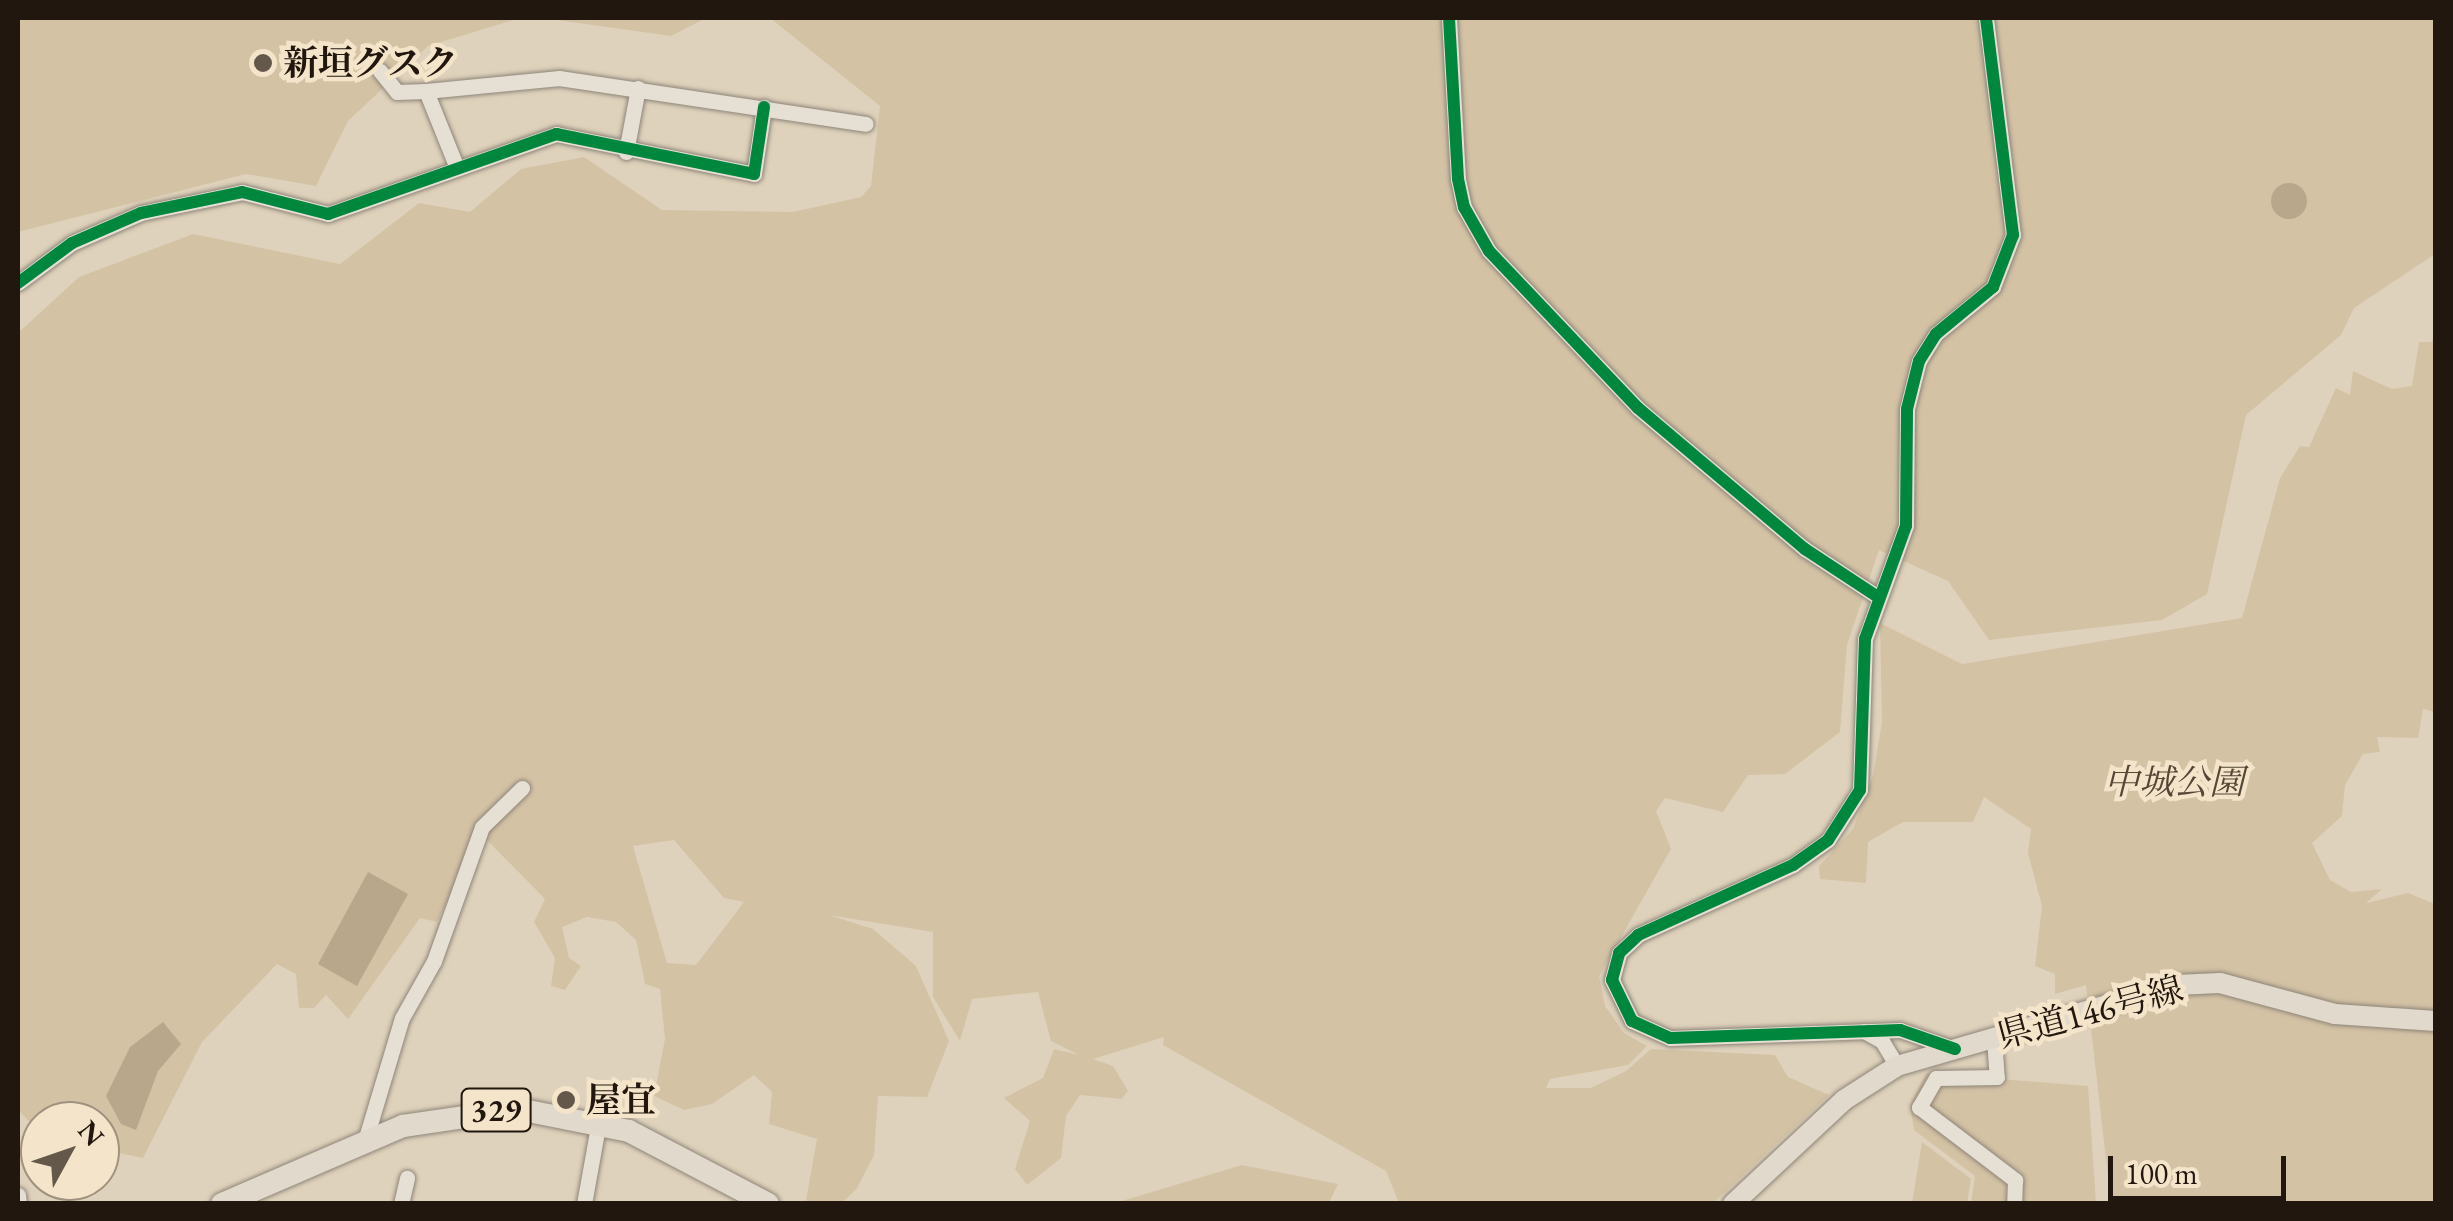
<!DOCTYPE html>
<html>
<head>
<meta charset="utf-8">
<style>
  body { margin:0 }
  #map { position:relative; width:2453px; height:1221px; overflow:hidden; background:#dfd2bc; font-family:"EB Garamond","Noto Serif JP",serif }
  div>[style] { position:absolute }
  .green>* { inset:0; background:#d4c2a5 }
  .water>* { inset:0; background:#b9a78c }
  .round { border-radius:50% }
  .roads { filter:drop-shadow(0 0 2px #8e8578) drop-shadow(0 0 2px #8e8578) }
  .minor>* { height:15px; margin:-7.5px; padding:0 7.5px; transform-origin:7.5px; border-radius:7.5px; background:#e5dfd4 }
  .major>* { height:20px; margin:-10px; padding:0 10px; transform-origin:10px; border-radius:10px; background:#e1d9cc }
  .highway>* { height:22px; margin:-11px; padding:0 11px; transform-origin:11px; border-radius:11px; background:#e1d9cc }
  .cycleway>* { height:12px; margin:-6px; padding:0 6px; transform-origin:6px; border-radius:6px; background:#00873e }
  .dots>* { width:28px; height:28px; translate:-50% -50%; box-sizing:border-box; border:5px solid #f4e4ca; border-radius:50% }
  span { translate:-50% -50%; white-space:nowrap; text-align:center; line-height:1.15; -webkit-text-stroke:9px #f4e4ca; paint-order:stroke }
  .shield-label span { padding:2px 8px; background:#f4e4ca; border:2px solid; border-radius:8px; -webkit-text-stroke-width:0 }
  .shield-label { font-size:32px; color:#22170e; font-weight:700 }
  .poi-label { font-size:35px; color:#22170e; font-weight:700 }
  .left { translate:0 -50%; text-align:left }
  .park-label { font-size:35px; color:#554636; font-style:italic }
  .street-label { font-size:35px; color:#22170e }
  .frame { position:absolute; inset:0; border:20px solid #22170e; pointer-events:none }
  .north { position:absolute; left:20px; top:1101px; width:100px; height:100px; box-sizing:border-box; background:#f4e4ca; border:2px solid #a0927f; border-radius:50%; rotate:50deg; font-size:28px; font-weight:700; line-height:40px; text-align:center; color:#22170e }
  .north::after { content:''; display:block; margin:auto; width:35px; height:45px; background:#64584b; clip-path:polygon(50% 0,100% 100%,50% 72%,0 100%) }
  .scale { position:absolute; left:2108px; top:1156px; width:178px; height:45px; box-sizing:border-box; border:5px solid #22170e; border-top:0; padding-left:12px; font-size:30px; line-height:35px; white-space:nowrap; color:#22170e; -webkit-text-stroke:8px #f4e4ca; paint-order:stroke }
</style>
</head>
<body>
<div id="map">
  <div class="green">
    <div style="clip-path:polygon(18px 18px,520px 18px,428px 46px,348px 121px,316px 186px,246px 174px,18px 232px)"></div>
    <div style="clip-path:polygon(543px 18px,706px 18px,671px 36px)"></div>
    <div style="clip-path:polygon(evenodd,770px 18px,2435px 18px,2435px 254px,2354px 308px,2341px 335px,2246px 415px,2207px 594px,2162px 620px,1989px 640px,1948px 581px,1879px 550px,1847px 645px,1840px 732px,1785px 774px,1748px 775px,1723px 812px,1665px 798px,1656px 811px,1671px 849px,1599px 976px,1605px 1006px,1624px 1033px,1647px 1046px,1628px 1065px,1550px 1079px,1546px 1088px,1591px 1088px,1626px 1071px,1651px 1049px,1775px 1055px,1788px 1077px,1829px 1095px,1713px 1203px,1399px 1203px,1386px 1171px,1163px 1045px,1164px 1037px,1093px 1059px,1113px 1066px,1128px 1091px,1122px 1099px,1080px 1095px,1066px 1116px,1061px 1158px,1027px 1185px,1015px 1169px,1030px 1121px,1004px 1098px,1043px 1078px,1054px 1049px,1079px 1055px,1051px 1041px,1038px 992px,972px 999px,960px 1041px,933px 997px,933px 932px,829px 915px,873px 929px,916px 966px,949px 1041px,927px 1097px,878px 1096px,874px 1155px,857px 1188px,842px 1203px,812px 1203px,806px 1200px,817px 1139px,769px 1124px,772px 1092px,754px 1075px,712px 1104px,684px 1110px,654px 1096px,665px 1039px,660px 989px,645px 984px,636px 940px,616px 922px,587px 917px,562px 927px,569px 958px,581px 966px,565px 990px,551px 986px,555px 958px,534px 922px,545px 899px,487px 840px,477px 840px,437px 922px,420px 918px,348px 1019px,326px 995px,314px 1008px,299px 1008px,296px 974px,277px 964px,202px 1042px,143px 1158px,100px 1149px,100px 1121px,40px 1121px,40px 1133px,18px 1110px,18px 333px,79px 277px,193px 234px,340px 264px,419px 203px,470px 212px,521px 169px,584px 157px,662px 210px,793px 212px,861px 197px,871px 186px,880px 106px,770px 18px,674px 840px,724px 898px,744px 902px,696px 965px,667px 963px,633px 846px,674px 840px)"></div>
    <div style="clip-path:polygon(2435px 332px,2435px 712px,2423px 709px,2418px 738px,2377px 737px,2380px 752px,2363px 754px,2345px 785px,2342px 816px,2312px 843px,2330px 880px,2351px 892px,2382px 889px,2366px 903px,2408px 893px,2435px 904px,2435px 1203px,2111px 1203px,2086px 985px,2055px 994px,2055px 974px,2035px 966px,2042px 906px,2028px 853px,2031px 829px,1984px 797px,1973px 822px,1903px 822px,1868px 842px,1866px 883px,1820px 879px,1819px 866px,1853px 829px,1873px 776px,1882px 722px,1880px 623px,1962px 664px,2242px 618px,2280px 478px,2300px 446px,2309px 447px,2336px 388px,2350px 395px,2353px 371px,2392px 389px,2412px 386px,2419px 342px,2432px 342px)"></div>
    <div style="clip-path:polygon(1926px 1073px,2088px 1086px,2096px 1203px,1971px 1203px,1975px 1176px,1914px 1130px,1910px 1105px)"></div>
    <div style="clip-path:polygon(1922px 1142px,1971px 1179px,1967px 1203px,1912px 1203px)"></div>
    <div style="clip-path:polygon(1242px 1165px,1338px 1184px,1329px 1203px,1115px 1203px)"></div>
  </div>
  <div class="water">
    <div class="round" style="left:2271px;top:183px;width:36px;height:36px"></div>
    <div style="clip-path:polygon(368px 872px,408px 894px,357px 986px,318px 964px)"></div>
    <div style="clip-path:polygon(163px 1022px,181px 1044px,158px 1071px,136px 1130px,121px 1124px,106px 1096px,130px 1047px)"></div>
  </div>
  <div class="roads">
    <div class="minor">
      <div style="left:1449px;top:18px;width:161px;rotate:86.8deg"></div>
      <div style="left:1458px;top:179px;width:29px;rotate:78deg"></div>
      <div style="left:1464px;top:207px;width:51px;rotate:60.4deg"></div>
      <div style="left:1489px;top:251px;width:216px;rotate:46.5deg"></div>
      <div style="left:1638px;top:408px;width:219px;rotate:40.2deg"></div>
      <div style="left:1805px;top:549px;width:84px;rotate:33.3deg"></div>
      <div style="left:380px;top:71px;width:27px;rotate:51deg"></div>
      <div style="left:397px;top:92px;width:29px;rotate:-2deg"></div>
      <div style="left:426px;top:91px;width:83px;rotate:68.1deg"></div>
      <div style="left:426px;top:91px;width:134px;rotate:-5.6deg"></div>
      <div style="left:559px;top:78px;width:310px;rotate:8.5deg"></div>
      <div style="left:626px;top:152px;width:65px;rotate:-79.4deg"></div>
      <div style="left:18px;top:283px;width:67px;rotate:-36.5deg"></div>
      <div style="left:72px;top:243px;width:75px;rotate:-23.5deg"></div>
      <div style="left:141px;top:213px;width:103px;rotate:-11.7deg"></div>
      <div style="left:242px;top:192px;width:89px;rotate:14.3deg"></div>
      <div style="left:328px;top:214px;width:242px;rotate:-19.3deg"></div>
      <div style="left:556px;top:134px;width:202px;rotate:11.4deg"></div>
      <div style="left:754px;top:174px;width:68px;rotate:-81.5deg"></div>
      <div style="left:1864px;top:1031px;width:21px;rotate:29deg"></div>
      <div style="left:1882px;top:1041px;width:29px;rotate:59deg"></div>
      <div style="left:1994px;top:1038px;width:39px;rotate:86deg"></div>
      <div style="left:1997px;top:1077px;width:61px;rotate:179.1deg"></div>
      <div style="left:1936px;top:1078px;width:34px;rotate:120deg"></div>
      <div style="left:1919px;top:1107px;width:121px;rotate:37.2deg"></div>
      <div style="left:2015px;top:1180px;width:24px;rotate:92deg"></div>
      <div style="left:1955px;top:1049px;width:58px;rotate:-160.9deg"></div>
      <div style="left:1900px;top:1030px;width:230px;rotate:178deg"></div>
      <div style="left:1670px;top:1038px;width:42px;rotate:-155.9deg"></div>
      <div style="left:1632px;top:1021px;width:46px;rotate:-116deg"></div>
      <div style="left:1612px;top:980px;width:28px;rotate:-75deg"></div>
      <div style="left:1619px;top:953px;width:26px;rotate:-43deg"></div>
      <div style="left:1638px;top:935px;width:170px;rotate:-24.3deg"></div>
      <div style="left:1793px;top:865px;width:43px;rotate:-35.5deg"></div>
      <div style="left:1828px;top:840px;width:59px;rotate:-57.4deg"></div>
      <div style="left:1860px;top:790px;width:151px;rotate:-88.1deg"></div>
      <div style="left:1865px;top:639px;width:120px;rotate:-70.1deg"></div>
      <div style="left:1906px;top:526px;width:117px;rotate:-89.5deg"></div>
      <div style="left:1907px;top:409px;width:49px;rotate:-76deg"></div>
      <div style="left:1919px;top:361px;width:32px;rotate:-58deg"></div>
      <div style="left:1936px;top:334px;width:74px;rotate:-39.5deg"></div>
      <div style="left:1993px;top:287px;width:56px;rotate:-69deg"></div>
      <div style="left:2013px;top:235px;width:219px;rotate:-97.1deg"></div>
      <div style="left:365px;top:1141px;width:128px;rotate:-73.3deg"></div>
      <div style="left:402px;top:1018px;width:65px;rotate:-60.7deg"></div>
      <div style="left:434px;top:961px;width:142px;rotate:-70.3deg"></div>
      <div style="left:482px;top:827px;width:56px;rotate:-44.3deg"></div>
      <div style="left:18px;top:1195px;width:9px;rotate:84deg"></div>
      <div style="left:401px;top:1204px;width:27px;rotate:-77deg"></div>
      <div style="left:584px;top:1204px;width:84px;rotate:-79.8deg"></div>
    </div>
    <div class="major">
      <div style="left:1733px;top:1204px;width:152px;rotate:-43.1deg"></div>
      <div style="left:1844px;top:1100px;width:63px;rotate:-32.7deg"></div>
      <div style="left:1897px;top:1066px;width:291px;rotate:-16.2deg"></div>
      <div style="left:2176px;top:985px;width:44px;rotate:-2.6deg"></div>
      <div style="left:2220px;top:983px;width:119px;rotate:15.1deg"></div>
      <div style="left:2335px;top:1014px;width:101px;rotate:4deg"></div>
    </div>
    <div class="highway">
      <div style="left:222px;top:1204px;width:197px;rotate:-23.3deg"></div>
      <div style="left:403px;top:1126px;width:116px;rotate:-8.4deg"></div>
      <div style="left:518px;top:1109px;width:113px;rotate:11.2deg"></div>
      <div style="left:629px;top:1131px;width:157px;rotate:27.7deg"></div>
    </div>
  </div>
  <div class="cycleway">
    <div style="left:1449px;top:18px;width:161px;rotate:86.8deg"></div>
    <div style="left:1458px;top:179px;width:29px;rotate:78deg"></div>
    <div style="left:1464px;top:207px;width:51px;rotate:60.4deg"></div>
    <div style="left:1489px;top:251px;width:216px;rotate:46.5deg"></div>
    <div style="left:1638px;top:408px;width:219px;rotate:40.2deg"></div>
    <div style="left:1805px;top:549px;width:84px;rotate:33.3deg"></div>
    <div style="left:18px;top:283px;width:67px;rotate:-36.5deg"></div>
    <div style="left:72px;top:243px;width:75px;rotate:-23.5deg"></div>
    <div style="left:141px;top:213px;width:103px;rotate:-11.7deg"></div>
    <div style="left:242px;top:192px;width:89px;rotate:14.3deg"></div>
    <div style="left:328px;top:214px;width:242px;rotate:-19.3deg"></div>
    <div style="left:556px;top:134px;width:202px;rotate:11.4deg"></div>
    <div style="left:754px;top:174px;width:68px;rotate:-81.5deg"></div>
    <div style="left:1955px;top:1049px;width:58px;rotate:-160.9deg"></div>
    <div style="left:1900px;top:1030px;width:230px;rotate:178deg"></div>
    <div style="left:1670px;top:1038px;width:42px;rotate:-155.9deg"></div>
    <div style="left:1632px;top:1021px;width:46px;rotate:-116deg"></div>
    <div style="left:1612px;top:980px;width:28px;rotate:-75deg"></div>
    <div style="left:1619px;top:953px;width:26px;rotate:-43deg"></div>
    <div style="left:1638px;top:935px;width:170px;rotate:-24.3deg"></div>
    <div style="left:1793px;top:865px;width:43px;rotate:-35.5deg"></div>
    <div style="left:1828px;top:840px;width:59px;rotate:-57.4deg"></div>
    <div style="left:1860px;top:790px;width:151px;rotate:-88.1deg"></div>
    <div style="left:1865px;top:639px;width:120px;rotate:-70.1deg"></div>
    <div style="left:1906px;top:526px;width:117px;rotate:-89.5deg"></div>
    <div style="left:1907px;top:409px;width:49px;rotate:-76deg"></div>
    <div style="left:1919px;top:361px;width:32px;rotate:-58deg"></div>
    <div style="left:1936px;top:334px;width:74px;rotate:-39.5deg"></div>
    <div style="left:1993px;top:287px;width:56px;rotate:-69deg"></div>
    <div style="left:2013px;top:235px;width:219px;rotate:-97.1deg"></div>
  </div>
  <div class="dots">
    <div style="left:263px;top:63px;background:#64584b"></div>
    <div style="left:566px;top:1100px;background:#64584b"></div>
  </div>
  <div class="shield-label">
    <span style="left:496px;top:1110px">329</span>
  </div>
  <div class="poi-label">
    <span class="left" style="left:283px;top:63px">新垣グスク</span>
    <span class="left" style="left:586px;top:1100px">屋宜</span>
  </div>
  <div class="park-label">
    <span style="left:2174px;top:782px">中城公園</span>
  </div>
  <div class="street-label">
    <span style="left:2090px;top:1012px;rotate:-15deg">県道146号線</span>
  </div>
  <div class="frame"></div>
  <div class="north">N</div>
  <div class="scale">100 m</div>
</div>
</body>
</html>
